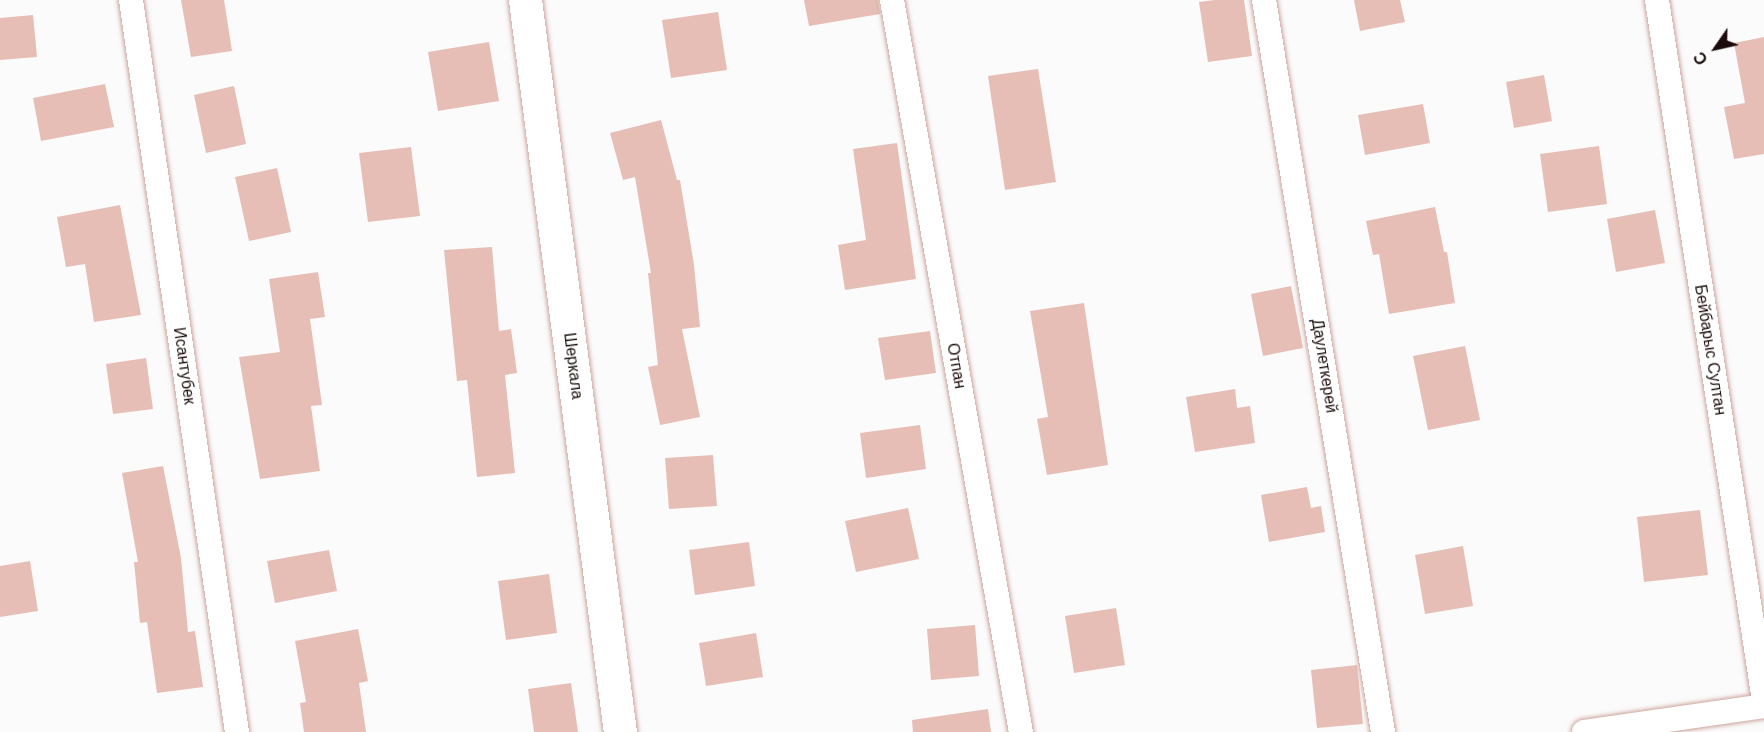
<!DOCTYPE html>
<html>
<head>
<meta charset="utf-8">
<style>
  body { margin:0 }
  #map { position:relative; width:1764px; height:732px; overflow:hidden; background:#fbfbfb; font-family:"DM Sans",sans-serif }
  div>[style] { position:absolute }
  .building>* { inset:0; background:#e6beb6 }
  .roads { filter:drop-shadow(0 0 2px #cda69e) drop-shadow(0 0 2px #cda69e) }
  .street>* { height:24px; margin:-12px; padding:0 12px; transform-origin:12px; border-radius:12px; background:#fff }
  .secondary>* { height:33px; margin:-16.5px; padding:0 16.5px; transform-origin:16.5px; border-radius:16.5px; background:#fff }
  span { translate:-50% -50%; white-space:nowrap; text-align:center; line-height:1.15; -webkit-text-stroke:4.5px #fff; paint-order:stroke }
  .street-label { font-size:16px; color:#1a0c0a }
  .north { position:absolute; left:1686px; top:18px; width:60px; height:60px; -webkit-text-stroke:4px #fff; paint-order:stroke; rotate:236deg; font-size:16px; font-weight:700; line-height:24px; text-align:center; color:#1a0c0a }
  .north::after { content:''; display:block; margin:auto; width:21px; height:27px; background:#1a0c0a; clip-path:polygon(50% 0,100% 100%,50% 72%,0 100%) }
</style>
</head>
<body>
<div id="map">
  <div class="building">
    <div style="clip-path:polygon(181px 0,224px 0,232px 51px,191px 57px)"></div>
    <div style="clip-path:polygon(804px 0,878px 0,880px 14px,809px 26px)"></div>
    <div style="clip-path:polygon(1215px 0,1244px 0,1252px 56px,1208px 62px,1199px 2px)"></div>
    <div style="clip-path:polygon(1354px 0,1400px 0,1405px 22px,1360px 31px)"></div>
    <div style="clip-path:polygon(718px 12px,727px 70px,671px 78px,662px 20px)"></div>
    <div style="clip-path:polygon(33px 15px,37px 57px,0 60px,0 18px)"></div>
    <div style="clip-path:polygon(1764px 37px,1764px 154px,1734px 159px,1724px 107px,1745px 103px,1734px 43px)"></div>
    <div style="clip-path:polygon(489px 42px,499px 101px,438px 111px,428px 52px)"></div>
    <div style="clip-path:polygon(1038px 69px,1056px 182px,1005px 190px,988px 76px)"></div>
    <div style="clip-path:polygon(1544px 75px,1552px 121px,1514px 128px,1506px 82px)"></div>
    <div style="clip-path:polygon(105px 84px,114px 127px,41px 141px,33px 98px)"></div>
    <div style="clip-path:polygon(234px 86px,246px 144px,206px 153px,194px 95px)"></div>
    <div style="clip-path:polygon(1423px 104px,1430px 143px,1365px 155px,1358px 115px)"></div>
    <div style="clip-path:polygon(661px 120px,677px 180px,680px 180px,694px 265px,700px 327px,682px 329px,700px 417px,660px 425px,648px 367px,658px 365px,648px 273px,651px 273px,635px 177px,623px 180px,610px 133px)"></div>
    <div style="clip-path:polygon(897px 143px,916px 279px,845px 290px,838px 245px,866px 240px,853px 149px)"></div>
    <div style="clip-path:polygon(1599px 146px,1607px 204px,1548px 212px,1540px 154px)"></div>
    <div style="clip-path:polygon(411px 147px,420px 216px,368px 222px,359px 153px)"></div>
    <div style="clip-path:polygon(277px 168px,291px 232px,249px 241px,235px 177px)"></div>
    <div style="clip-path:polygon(120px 205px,141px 315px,94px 322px,85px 264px,66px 267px,57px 217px)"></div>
    <div style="clip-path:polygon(1435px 207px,1444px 252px,1447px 252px,1455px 303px,1389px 314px,1379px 254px,1373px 255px,1366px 221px)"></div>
    <div style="clip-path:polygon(1655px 210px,1665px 263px,1616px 272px,1607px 219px)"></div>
    <div style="clip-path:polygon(492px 247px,499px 331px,511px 329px,517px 373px,505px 375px,515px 473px,477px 477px,467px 380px,457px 381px,444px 250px)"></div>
    <div style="clip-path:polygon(318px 272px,325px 317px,310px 319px,322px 405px,311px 406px,320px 471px,260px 479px,239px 357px,280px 352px,269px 279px)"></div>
    <div style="clip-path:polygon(1291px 286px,1303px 348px,1263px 356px,1251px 294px)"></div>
    <div style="clip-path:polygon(1084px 303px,1108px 465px,1047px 475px,1037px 419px,1048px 417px,1030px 311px)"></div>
    <div style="clip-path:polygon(930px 331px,936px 373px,885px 380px,878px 338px)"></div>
    <div style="clip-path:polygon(1465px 346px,1480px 420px,1428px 430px,1413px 356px)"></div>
    <div style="clip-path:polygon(146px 358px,153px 409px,113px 414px,106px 364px)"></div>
    <div style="clip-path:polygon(1235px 389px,1237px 408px,1250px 406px,1255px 443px,1195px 452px,1186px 397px)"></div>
    <div style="clip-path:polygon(920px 425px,926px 469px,866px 478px,860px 433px)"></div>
    <div style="clip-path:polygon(713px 455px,717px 506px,669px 509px,665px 458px)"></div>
    <div style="clip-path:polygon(163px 466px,181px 558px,188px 632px,195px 631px,203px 687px,157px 693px,147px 622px,140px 623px,134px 562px,138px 562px,122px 473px)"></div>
    <div style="clip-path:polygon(1307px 487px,1311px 508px,1321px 506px,1325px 532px,1269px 542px,1261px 495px)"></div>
    <div style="clip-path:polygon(908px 508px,919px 559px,856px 572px,845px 521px)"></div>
    <div style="clip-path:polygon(1700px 510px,1708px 575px,1644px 582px,1637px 517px)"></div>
    <div style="clip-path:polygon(749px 542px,755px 586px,695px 595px,689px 550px)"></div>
    <div style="clip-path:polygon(1463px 546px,1473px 606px,1425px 614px,1415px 555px)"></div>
    <div style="clip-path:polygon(329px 550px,337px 591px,275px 603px,267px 561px)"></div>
    <div style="clip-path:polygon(30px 561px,38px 611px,0 617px,0 566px)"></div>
    <div style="clip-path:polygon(549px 574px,557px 633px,506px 640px,498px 581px)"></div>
    <div style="clip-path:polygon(1116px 608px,1125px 665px,1074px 673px,1065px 616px)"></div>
    <div style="clip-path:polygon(975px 625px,979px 676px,931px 680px,927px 629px)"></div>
    <div style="clip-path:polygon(358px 629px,368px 681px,359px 683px,366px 732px,304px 732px,300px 703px,306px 702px,295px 641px)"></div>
    <div style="clip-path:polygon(756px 633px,763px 677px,706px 686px,699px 643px)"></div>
    <div style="clip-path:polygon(1357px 665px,1363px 724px,1317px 728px,1311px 670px)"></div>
    <div style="clip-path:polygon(571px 683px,578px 732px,534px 732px,528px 689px)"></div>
    <div style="clip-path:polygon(988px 709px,991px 732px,913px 732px,912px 720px)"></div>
  </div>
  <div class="roads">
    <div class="street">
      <div style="left:131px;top:0;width:740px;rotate:81.76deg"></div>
      <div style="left:892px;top:0;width:743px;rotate:80.01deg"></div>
      <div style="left:1264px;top:0;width:742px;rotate:80.77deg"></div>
      <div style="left:1657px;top:0;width:709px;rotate:81.32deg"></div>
      <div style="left:1584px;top:732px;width:182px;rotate:-8.2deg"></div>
    </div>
    <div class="secondary">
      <div style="left:525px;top:0;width:738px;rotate:82.61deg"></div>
    </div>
  </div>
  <div class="street-label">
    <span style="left:1710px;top:350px;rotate:81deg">Бейбарыс Султан</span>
    <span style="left:184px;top:366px;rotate:82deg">Исантубек</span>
    <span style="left:573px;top:366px;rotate:83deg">Шеркала</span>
    <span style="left:956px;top:366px;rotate:80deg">Отпан</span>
    <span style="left:1324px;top:366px;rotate:81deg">Даулеткерей</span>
  </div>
  <div class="north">С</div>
</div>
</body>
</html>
